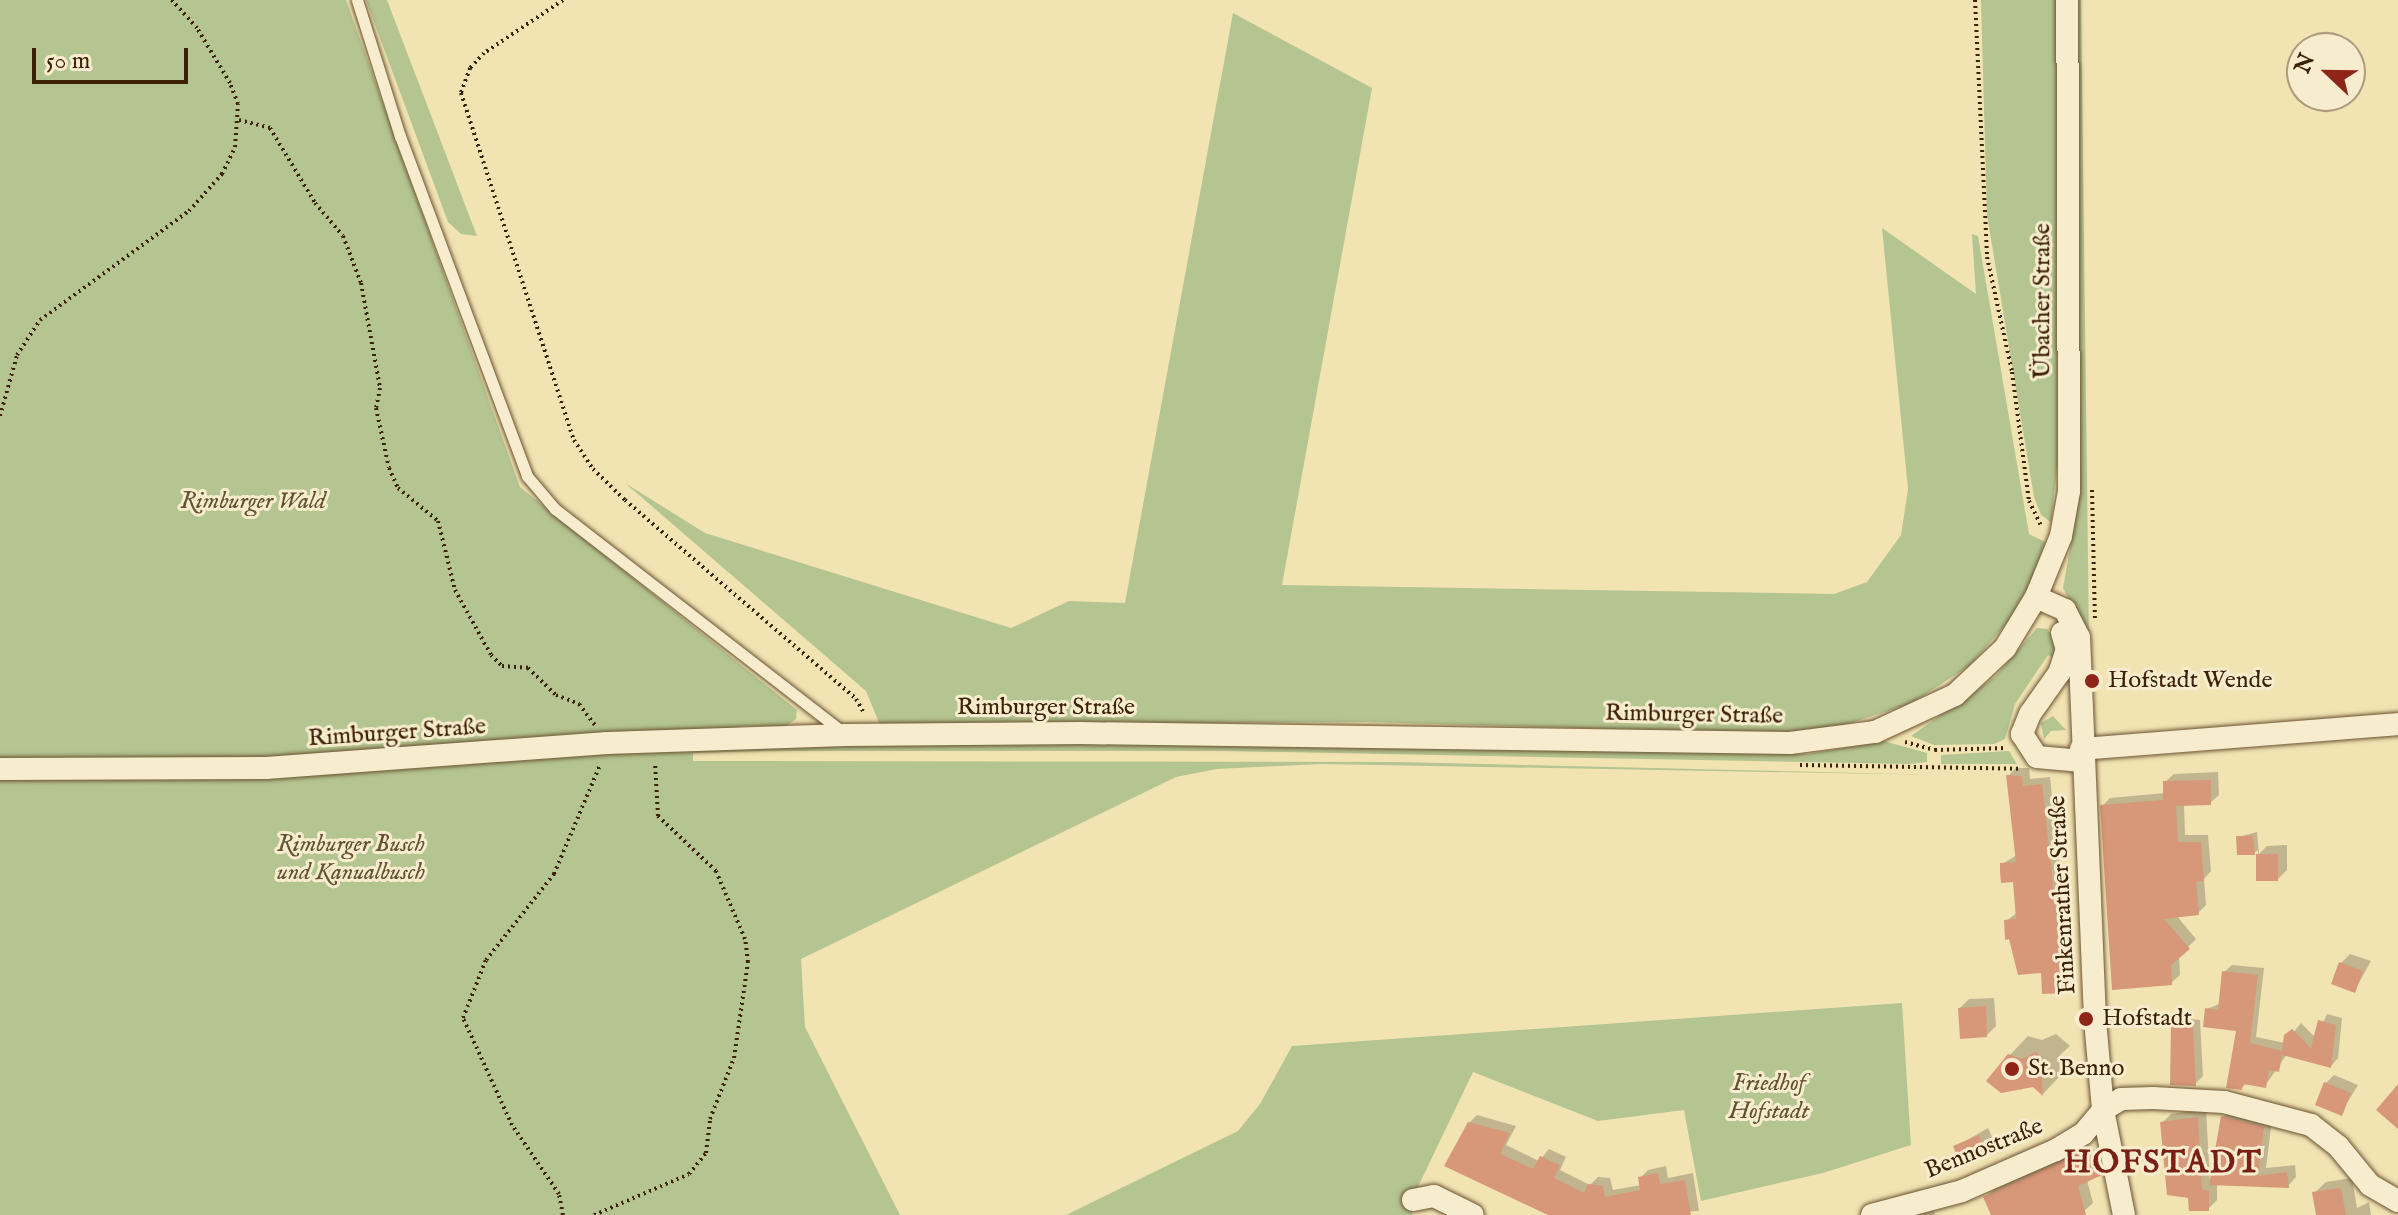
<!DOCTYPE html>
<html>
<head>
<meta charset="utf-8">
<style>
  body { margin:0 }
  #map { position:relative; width:2398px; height:1215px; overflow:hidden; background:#f2e3b3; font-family:"IM FELL English",serif }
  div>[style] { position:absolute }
  .green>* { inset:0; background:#b4c591 }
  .shadow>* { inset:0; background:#0003 }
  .building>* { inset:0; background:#d79779 }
  .path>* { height:4px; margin-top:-2px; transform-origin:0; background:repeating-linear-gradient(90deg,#3d2106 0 2px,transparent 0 6px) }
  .roads { filter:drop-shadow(0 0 2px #6a5231) drop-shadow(0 0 2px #6a5231) }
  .service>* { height:11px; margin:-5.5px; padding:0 5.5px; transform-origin:5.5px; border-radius:5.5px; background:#f7edce }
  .minor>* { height:22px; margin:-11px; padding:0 11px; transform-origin:11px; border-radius:11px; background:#f7edce }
  .dots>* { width:22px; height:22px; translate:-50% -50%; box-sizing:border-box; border:4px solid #f7edce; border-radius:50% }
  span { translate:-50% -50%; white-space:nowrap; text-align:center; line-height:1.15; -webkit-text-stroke:6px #f7edce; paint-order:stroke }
  .street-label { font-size:24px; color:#3d2106 }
  .park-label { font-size:24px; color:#615230; font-style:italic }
  .poi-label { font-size:24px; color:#3d2106 }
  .left { translate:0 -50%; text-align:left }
  .district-label { font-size:32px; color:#7a1f14; font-weight:700; letter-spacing:2px }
  .north { position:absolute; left:2286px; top:32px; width:80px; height:80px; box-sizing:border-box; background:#f7edce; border:2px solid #ad9b7e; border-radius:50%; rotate:292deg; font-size:22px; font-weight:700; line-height:32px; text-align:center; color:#3d2106 }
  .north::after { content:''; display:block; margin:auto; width:28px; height:36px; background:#8f2418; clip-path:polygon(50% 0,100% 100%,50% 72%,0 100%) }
  .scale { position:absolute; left:32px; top:48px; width:156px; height:36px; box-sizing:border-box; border:4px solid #3d2106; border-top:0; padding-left:10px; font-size:24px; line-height:28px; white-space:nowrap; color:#3d2106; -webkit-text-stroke:6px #f7edce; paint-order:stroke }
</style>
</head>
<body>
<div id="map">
  <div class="green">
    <div style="clip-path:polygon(0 0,346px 0,520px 487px,797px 710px,796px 719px,785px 727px,742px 726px,705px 746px,1198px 744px,1808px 754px,1884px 741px,1927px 753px,1927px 762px,1909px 764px,1224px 751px,765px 751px,693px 753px,693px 761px,1399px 762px,1942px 775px,1321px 764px,1217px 769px,1176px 777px,801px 959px,805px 1027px,900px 1215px,0 1215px)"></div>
    <div style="clip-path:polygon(366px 0,387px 0,477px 236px,461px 234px,448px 222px)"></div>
    <div style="clip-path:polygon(1981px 0,2056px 0,2061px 431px,2051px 522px,2041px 515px,2034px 497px,1987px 215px)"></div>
    <div style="clip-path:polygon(2073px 0,2081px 0,2089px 640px,2063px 588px,2080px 493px)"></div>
    <div style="clip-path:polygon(1233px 13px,1372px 88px,1282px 585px,1834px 594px,1867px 582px,1901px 535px,1908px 489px,1882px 228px,1976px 294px,1972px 234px,1978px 236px,2029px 534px,2045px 542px,2031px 582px,2007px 623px,1969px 666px,1910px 704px,1841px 726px,1787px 734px,1368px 722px,880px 725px,866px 691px,625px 483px,705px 533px,1011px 628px,1069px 601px,1125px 603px)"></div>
    <div style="clip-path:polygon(2037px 628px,2047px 629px,2054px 638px,2054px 658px,2048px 655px,2015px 704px,2005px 739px,1994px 744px,1934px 745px,1911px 736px,1995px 677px)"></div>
    <div style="clip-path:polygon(2053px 716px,2066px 730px,2051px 731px,2044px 739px,2041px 723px)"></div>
    <div style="clip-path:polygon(2009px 751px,2017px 764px,1941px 764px,1941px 755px)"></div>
    <div style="clip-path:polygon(1902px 1003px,1911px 1145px,1823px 1173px,1701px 1201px,1684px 1110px,1598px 1121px,1473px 1072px,1416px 1191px,1412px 1215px,1066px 1215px,1238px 1131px,1260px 1104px,1292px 1046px)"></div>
  </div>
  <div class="shadow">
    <div style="clip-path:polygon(2016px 768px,2029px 768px,2030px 779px,2050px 777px,2072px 983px,2064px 991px,2006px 921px,2018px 912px,2015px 880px,2002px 864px,2017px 855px,2008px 776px)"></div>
    <div style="clip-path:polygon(2218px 772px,2219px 795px,2210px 803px,2184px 804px,2185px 835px,2208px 835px,2211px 871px,2204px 879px,2206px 905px,2198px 913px,2176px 915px,2196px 939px,2179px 956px,2180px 975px,2171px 983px,2102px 806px,2110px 798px,2165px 793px,2165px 782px,2174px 774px)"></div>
    <div style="clip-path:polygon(2257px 832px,2259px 854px,2267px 846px,2287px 845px,2287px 870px,2278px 879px,2258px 879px,2258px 850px,2254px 853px,2238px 837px)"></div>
    <div style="clip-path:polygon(2350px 954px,2371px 961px,2355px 990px,2341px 963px)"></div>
    <div style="clip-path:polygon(2232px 965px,2264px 968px,2256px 1037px,2285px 1043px,2301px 1023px,2316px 1038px,2327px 1014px,2342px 1018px,2338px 1058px,2331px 1066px,2287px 1054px,2265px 1086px,2247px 1083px,2241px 1088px,2239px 1029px,2207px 1009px,2221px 1003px,2224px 972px)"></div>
    <div style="clip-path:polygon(1994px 998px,1996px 1026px,1987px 1035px,1960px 1008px,1969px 999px)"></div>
    <div style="clip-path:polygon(2181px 1018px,2200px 1020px,2203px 1076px,2195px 1084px,2173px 1026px)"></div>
    <div style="clip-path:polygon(2056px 1034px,2070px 1046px,2060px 1055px,2061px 1075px,2043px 1094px,2033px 1084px,2020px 1090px,2009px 1056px,2028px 1036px,2042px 1040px)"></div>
    <div style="clip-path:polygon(2334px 1075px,2358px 1085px,2341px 1113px,2326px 1083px)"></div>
    <div style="clip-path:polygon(2231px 1108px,2272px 1119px,2266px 1168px,2295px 1165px,2296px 1177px,2288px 1186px,2217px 1183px,2217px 1200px,2208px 1209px,2190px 1196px,2162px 1123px,2171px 1114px,2206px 1109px,2210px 1182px,2223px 1117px)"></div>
    <div style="clip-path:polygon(1477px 1115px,1516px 1126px,1506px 1145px,1539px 1161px,1549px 1149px,1566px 1157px,1560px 1170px,1590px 1185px,1598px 1177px,1610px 1178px,1613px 1190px,1641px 1185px,1640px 1178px,1648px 1170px,1666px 1166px,1668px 1178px,1693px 1173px,1699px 1211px,1553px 1215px,1469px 1123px)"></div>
    <div style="clip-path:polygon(1988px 1128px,1994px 1142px,1985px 1151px,1955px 1147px)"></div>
    <div style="clip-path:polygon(2088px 1146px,2108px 1158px,2109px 1165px,2087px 1180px,2093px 1203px,2084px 1211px,1994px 1215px,1986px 1197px,1994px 1189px)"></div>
    <div style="clip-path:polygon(2352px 1178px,2357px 1208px,2369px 1202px,2371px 1215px,2318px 1215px,2314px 1193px,2326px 1182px)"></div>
    <div style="clip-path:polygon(1934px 1211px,1935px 1215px,1912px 1215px)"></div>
  </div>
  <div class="building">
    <div style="clip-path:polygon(2006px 775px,2022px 776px,2023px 786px,2042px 784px,2065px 993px,2042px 994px,2041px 973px,2018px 975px,2009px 939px,2005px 940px,2004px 920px,2016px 919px,2013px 882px,2001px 883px,2000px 872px,2000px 863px,2016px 862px)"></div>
    <div style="clip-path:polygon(2211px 780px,2211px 805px,2176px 806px,2178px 842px,2201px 842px,2204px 881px,2196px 882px,2199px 915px,2164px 919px,2190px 949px,2171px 965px,2172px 985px,2112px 990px,2100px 805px,2163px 800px,2163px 781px)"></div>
    <div style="clip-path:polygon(2236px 836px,2253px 836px,2255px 855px,2237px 855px)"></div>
    <div style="clip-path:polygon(2256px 854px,2278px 854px,2278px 881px,2256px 881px)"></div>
    <div style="clip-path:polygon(2339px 962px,2363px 971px,2355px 993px,2331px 984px)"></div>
    <div style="clip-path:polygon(2222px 971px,2258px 975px,2250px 1043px,2282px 1051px,2284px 1035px,2292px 1029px,2311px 1048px,2318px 1020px,2336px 1025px,2331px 1068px,2282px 1055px,2279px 1072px,2269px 1070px,2266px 1088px,2243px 1084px,2242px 1090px,2226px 1088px,2236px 1031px,2203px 1027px,2205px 1008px,2218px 1010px)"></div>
    <div style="clip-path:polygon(1986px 1006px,1987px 1037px,1960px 1039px,1958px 1008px)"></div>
    <div style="clip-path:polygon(2171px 1026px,2193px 1027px,2196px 1086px,2170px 1085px)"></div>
    <div style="clip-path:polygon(2036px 1052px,2052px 1066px,2042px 1076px,2043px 1096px,2033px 1087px,2001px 1093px,1986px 1081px,2008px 1054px,2022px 1059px)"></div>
    <div style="clip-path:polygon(2324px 1082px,2351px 1093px,2342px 1116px,2315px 1105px)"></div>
    <div style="clip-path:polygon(2398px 1084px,2398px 1129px,2376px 1110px)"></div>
    <div style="clip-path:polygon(2221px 1116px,2264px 1127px,2258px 1176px,2287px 1172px,2289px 1188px,2209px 1185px)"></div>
    <div style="clip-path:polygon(2198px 1117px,2202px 1190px,2209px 1191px,2209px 1211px,2189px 1211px,2188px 1198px,2167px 1195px,2160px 1122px)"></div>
    <div style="clip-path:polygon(1468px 1122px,1510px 1133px,1500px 1154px,1533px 1169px,1540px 1156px,1560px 1165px,1554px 1178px,1584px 1193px,1588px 1184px,1603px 1186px,1605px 1197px,1640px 1190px,1638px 1177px,1658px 1173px,1660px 1184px,1685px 1180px,1691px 1215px,1548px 1215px,1444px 1166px)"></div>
    <div style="clip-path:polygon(1979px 1135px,1986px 1153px,1960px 1163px,1953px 1146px)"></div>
    <div style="clip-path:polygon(2078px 1153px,2100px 1166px,2102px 1175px,2078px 1186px,2086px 1215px,1991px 1215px,1983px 1197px)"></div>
    <div style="clip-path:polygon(2341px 1188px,2346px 1215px,2316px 1215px,2312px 1192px)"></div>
  </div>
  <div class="path">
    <div style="left:563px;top:0;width:95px;rotate:146.1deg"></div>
    <div style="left:484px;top:53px;width:21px;rotate:133deg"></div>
    <div style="left:470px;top:68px;width:27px;rotate:110deg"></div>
    <div style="left:461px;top:93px;width:365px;rotate:72deg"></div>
    <div style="left:574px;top:440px;width:35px;rotate:57deg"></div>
    <div style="left:593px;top:469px;width:45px;rotate:44.1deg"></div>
    <div style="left:625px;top:500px;width:305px;rotate:40.7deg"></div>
    <div style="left:856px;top:699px;width:16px;rotate:60deg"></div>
    <div style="left:1975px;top:0;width:257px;rotate:87.3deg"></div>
    <div style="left:1987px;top:257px;width:118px;rotate:77.7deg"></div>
    <div style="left:2012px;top:372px;width:130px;rotate:82.5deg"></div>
    <div style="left:2029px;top:501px;width:28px;rotate:64deg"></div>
    <div style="left:239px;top:120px;width:32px;rotate:14deg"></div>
    <div style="left:270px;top:128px;width:87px;rotate:59deg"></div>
    <div style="left:315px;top:203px;width:43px;rotate:49.7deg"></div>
    <div style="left:343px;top:236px;width:50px;rotate:69deg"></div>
    <div style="left:361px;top:283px;width:107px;rotate:79.7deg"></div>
    <div style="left:380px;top:388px;width:20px;rotate:101deg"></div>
    <div style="left:376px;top:408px;width:61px;rotate:77.8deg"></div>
    <div style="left:389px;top:468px;width:22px;rotate:66deg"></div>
    <div style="left:398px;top:488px;width:52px;rotate:39.5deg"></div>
    <div style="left:438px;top:521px;width:71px;rotate:76.2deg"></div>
    <div style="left:455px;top:590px;width:74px;rotate:61deg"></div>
    <div style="left:491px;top:655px;width:16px;rotate:45deg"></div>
    <div style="left:502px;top:666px;width:26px;rotate:4deg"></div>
    <div style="left:528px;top:668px;width:39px;rotate:44deg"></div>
    <div style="left:556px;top:695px;width:25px;rotate:21deg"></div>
    <div style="left:579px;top:704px;width:26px;rotate:53deg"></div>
    <div style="left:0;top:416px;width:63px;rotate:-74.4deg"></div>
    <div style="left:17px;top:355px;width:42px;rotate:-56.7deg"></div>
    <div style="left:40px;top:320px;width:185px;rotate:-36.2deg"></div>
    <div style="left:189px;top:211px;width:50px;rotate:-48.3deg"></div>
    <div style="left:222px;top:174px;width:30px;rotate:-64deg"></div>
    <div style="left:235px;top:147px;width:43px;rotate:-86deg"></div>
    <div style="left:238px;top:104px;width:22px;rotate:-111deg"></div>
    <div style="left:230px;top:83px;width:64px;rotate:-121deg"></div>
    <div style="left:197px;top:28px;width:38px;rotate:-132deg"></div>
    <div style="left:2092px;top:490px;width:131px;rotate:88.7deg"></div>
    <div style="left:1905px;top:742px;width:31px;rotate:15deg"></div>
    <div style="left:1935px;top:750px;width:72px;rotate:-1.6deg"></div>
    <div style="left:1800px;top:765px;width:220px;rotate:1deg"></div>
    <div style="left:563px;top:1215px;width:21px;rotate:-101deg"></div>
    <div style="left:559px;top:1194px;width:83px;rotate:-124.3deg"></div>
    <div style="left:512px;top:1125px;width:118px;rotate:-114.6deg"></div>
    <div style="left:463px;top:1018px;width:62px;rotate:-68.4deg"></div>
    <div style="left:486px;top:960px;width:110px;rotate:-51.7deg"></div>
    <div style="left:554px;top:874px;width:118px;rotate:-67.1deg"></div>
    <div style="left:594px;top:1215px;width:103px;rotate:-23.3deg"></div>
    <div style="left:689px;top:1174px;width:27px;rotate:-51deg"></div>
    <div style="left:706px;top:1153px;width:34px;rotate:-83deg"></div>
    <div style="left:710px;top:1119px;width:66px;rotate:-68.5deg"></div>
    <div style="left:734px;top:1058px;width:97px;rotate:-81.7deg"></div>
    <div style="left:748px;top:962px;width:23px;rotate:-97deg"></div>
    <div style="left:745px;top:939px;width:74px;rotate:-113.1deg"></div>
    <div style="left:716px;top:871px;width:80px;rotate:-136.5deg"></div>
    <div style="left:658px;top:816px;width:53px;rotate:-93.2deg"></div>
  </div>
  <div class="roads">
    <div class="service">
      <div style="left:357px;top:0;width:143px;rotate:72.5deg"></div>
      <div style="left:400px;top:136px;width:363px;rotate:69.5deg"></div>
      <div style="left:527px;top:476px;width:43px;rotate:49.7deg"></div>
      <div style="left:555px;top:509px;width:364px;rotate:37.8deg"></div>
    </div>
    <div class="minor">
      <div style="left:2036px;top:597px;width:32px;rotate:24deg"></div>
      <div style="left:2065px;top:610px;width:30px;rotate:63deg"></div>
      <div style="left:2079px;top:637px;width:383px;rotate:87.6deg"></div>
      <div style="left:2095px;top:1020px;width:90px;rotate:84.9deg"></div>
      <div style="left:2103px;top:1110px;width:107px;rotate:78.7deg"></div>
      <div style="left:2062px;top:633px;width:17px;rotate:73deg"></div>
      <div style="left:2067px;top:649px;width:25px;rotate:108deg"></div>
      <div style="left:2059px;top:673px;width:50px;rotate:125.3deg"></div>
      <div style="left:2030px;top:714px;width:22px;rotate:112deg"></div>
      <div style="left:2022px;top:734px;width:27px;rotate:57deg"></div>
      <div style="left:2037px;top:757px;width:45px;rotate:5.1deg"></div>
      <div style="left:2081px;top:749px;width:318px;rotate:-4.5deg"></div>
      <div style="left:0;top:769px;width:266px;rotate:-0.2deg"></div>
      <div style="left:266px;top:768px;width:342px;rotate:-4.2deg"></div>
      <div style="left:607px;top:743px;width:239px;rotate:-1.9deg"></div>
      <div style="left:846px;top:735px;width:234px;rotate:-0.5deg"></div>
      <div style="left:1080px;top:733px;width:710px;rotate:0.81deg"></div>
      <div style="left:1790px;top:743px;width:86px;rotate:-7.4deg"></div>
      <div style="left:1875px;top:732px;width:88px;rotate:-24.8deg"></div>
      <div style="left:1955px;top:695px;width:69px;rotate:-43.2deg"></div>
      <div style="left:2005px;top:648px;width:60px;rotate:-58.7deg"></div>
      <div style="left:2036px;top:597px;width:66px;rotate:-67.7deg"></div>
      <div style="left:2061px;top:536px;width:46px;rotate:-79.9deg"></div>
      <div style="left:2069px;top:491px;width:491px;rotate:-90.2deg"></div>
      <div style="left:1413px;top:1200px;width:21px;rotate:-11deg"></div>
      <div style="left:1434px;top:1196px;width:43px;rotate:26deg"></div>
      <div style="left:1872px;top:1215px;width:93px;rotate:-14.9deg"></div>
      <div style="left:1962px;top:1191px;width:103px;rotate:-23.6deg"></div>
      <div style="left:2056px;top:1150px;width:31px;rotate:-31deg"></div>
      <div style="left:2083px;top:1134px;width:31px;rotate:-50deg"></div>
      <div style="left:2103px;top:1110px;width:21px;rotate:-31deg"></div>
      <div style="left:2121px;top:1099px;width:32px;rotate:-2deg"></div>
      <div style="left:2153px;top:1098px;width:71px;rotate:3.2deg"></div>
      <div style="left:2224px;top:1102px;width:90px;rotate:14.8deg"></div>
      <div style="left:2311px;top:1125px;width:34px;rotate:38deg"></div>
      <div style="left:2338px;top:1146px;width:50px;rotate:50.6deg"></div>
      <div style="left:2370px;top:1185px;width:32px;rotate:30deg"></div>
    </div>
  </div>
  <div class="dots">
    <div style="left:2092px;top:681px;background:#8f2418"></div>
    <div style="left:2086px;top:1019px;background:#8f2418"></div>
    <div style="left:2012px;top:1069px;background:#8f2418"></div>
  </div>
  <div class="street-label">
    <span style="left:2043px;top:301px;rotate:-90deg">Übacher Straße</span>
    <span style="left:1046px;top:708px">Rimburger Straße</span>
    <span style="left:1694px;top:715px;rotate:1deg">Rimburger Straße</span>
    <span style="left:397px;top:733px;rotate:-4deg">Rimburger Straße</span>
    <span style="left:2063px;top:895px;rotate:-93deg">Finkenrather Straße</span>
    <span style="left:1984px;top:1149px;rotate:-22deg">Bennostraße</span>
  </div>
  <div class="park-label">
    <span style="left:253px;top:502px">Rimburger Wald</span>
    <span style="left:351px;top:859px">Rimburger Busch<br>und Kanualbusch</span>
    <span style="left:1769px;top:1098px">Friedhof<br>Hofstadt</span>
  </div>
  <div class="poi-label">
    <span class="left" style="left:2108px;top:681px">Hofstadt Wende</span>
    <span class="left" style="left:2102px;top:1019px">Hofstadt</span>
    <span class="left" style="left:2028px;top:1069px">St. Benno</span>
  </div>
  <div class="district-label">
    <span style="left:2163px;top:1164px">HOFSTADT</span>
  </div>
  <div class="north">N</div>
  <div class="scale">50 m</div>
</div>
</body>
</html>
